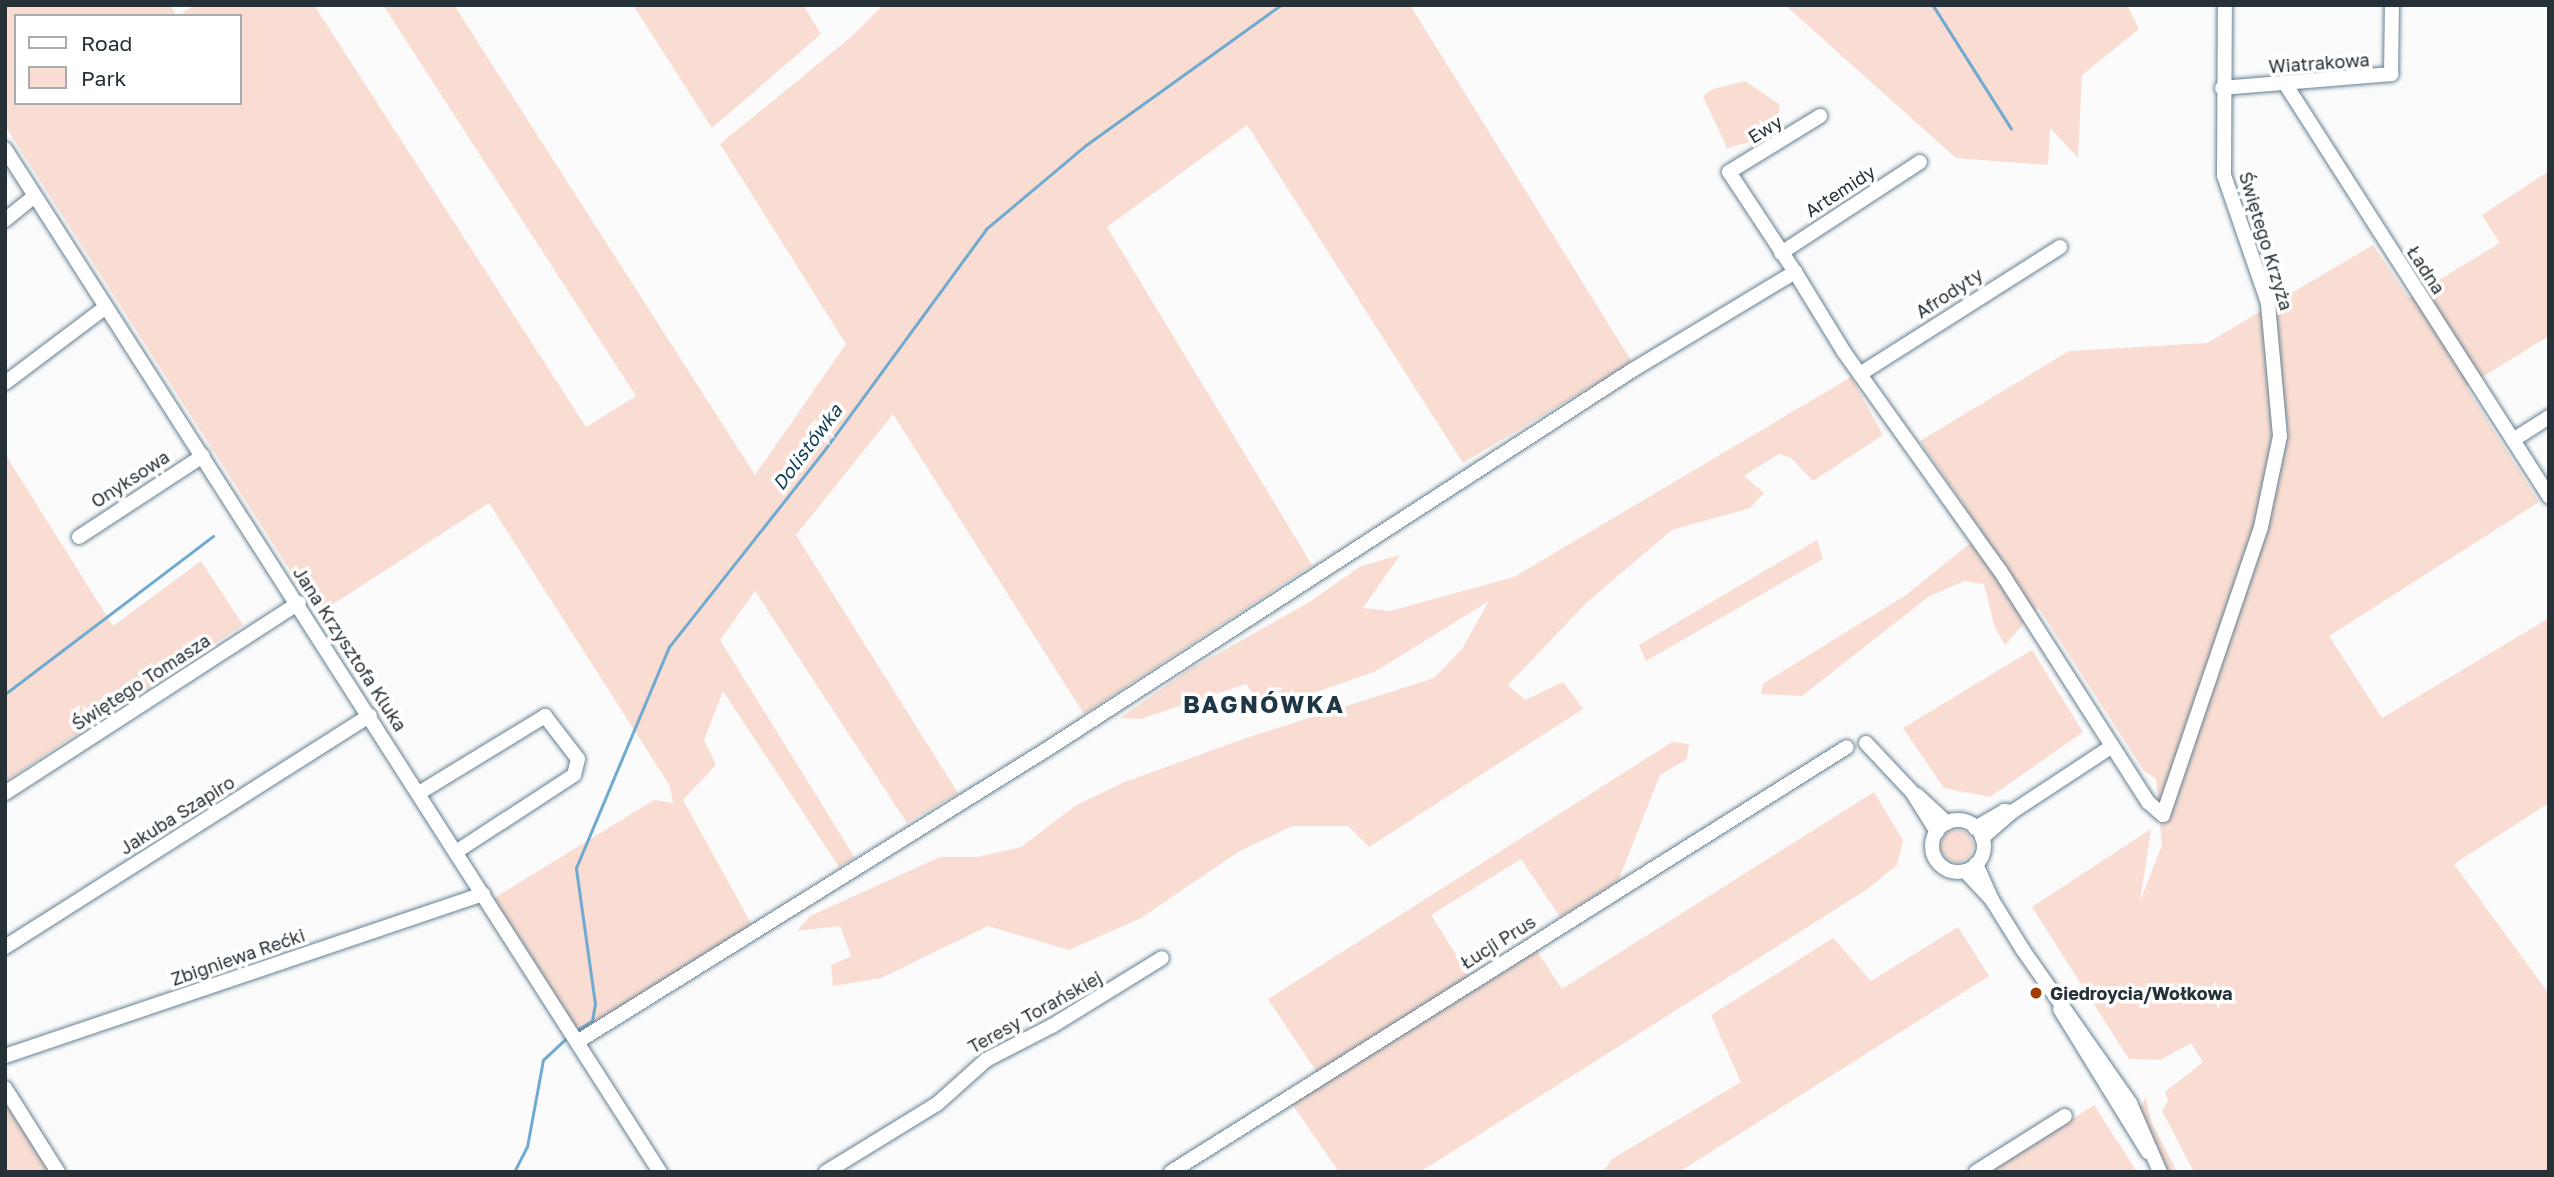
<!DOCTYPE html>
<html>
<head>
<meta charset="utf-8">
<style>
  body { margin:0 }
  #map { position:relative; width:2554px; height:1177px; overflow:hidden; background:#fbfbfb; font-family:"Golos Text",sans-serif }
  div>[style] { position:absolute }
  .green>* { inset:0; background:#f9ddd2 }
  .round { border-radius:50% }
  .stream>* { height:2.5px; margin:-1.25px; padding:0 1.25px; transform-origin:1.25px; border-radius:1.25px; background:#70aad0 }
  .roads { filter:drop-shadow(0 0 2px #668092) drop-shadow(0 0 2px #668092) }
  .minor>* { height:14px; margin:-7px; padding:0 7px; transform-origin:7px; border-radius:7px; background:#fff }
  .minor>.ring { margin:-7px; padding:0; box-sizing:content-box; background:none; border:14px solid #fff; border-radius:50% }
  .dots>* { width:19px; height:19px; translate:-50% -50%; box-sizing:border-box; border:4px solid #fff; border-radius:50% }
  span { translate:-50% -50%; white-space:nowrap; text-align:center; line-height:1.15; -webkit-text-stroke:7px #fff; paint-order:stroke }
  .street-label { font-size:18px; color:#253037 }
  .poi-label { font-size:18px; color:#253037; font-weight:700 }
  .left { translate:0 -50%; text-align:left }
  .water-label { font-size:19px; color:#0e3d58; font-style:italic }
  .district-label { font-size:24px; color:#1e3646; font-weight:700; letter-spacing:2px }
  .frame { position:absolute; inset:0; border:7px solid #253037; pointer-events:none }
  .legend { position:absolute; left:14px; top:14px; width:228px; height:91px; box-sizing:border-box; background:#fff; border:2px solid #a8acaf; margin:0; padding:9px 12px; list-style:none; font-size:21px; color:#253037 }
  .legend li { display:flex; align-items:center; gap:14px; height:35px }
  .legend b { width:35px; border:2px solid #a8acaf }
</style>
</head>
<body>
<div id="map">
  <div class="green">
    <div style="clip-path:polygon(5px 5px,170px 5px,177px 16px,16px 16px,16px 103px,240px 103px,240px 16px,178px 16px,195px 5px,314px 5px,586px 427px,636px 396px,383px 5px,454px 5px,755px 475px,846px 344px,720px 144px,851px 37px,883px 5px,1410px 5px,1632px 362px,1463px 463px,1247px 125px,1107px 227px,1312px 565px,1084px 714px,893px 414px,796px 535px,958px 793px,907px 823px,755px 591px,720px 640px,855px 858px,839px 867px,723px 691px,704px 740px,716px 765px,683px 800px,752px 925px,582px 1037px,494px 898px,654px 800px,673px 803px,670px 786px,489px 503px,318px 614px,5px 126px)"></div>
    <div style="clip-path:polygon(633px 5px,803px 5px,821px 34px,712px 128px)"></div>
    <div style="clip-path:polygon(2127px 5px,2139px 29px,2082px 75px,2078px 158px,2050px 128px,2048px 165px,1956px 158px,1786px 6px)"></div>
    <div style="clip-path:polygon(1745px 81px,1779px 104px,1781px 134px,1727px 148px,1703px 96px,1713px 89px)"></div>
    <div style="clip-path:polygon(2549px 171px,2549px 336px,2466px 387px,2539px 502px,2329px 636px,2382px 718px,2549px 618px,2549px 803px,2454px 864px,2549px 994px,2549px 1172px,2194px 1172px,2162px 1111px,2168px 1101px,2165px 1092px,2203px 1062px,2191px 1043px,2160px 1060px,2129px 1059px,2032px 907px,2151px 829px,2140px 901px,2162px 845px,2156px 779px,2144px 771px,2038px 607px,2005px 645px,1995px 628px,1984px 584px,1964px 581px,1928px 597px,1802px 696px,1761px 694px,1764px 683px,1906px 595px,1983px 533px,1920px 441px,2069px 351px,2207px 343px,2373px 245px,2409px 298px,2500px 243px,2482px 215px)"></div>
    <div style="clip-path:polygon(1851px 377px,1883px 435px,1813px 481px,1791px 458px,1779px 454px,1744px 476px,1764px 493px,1750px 508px,1672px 530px,1587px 602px,1508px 685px,1525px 700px,1563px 682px,1583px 709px,1369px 847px,1348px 826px,1292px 826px,1238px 852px,1141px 918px,1069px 950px,988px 926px,881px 978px,833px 986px,831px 965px,851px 956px,840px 926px,797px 931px,810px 916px,940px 857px,977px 857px,1021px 847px,1075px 806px,1122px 783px,1243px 739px,1434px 678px,1462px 649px,1489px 601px,1376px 671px,1265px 710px,1246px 684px,1141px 719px,1120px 718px,1190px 669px,1308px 603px,1361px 566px,1400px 555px,1363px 608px,1390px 611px,1514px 577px)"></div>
    <div style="clip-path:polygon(5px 454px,113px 626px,201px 561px,243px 625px,5px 781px)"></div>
    <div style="clip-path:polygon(1817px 540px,1823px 559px,1646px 661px,1639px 645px)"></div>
    <div style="clip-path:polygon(2032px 650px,2083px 732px,1990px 797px,1944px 788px,1903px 728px)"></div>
    <div style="clip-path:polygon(1672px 742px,1689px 744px,1687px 759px,1660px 775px,1618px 881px,1560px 917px,1521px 859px,1431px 915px,1477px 988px,1537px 951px,1562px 989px,1874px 792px,1903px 840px,1897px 865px,1866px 890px,1420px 1172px,1339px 1172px,1288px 1098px,1320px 1077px,1268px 999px)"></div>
    <div class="round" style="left:1941px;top:830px;width:32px;height:32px"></div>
    <div style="clip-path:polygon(1958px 927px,1989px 976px,1679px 1172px,1603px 1172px,1612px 1159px,1741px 1082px,1711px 1015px,1833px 938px,1871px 981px)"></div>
    <div style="clip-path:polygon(5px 1088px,58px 1172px,5px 1172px)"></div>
    <div style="clip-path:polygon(2146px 1097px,2151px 1121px,2177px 1172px,2166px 1172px,2140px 1108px)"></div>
    <div style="clip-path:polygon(2094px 1105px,2137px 1172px,1988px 1172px)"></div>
  </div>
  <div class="stream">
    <div style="left:1933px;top:5px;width:146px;rotate:57.6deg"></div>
    <div style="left:5px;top:694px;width:261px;rotate:-37.2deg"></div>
    <div style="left:579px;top:1029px;width:15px;rotate:-32deg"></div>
    <div style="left:592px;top:1021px;width:17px;rotate:-80deg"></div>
    <div style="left:595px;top:1004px;width:137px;rotate:-98deg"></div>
    <div style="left:576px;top:868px;width:240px;rotate:-67.2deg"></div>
    <div style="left:669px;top:647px;width:253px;rotate:-51.7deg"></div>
    <div style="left:826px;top:448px;width:271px;rotate:-53.8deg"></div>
    <div style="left:986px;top:229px;width:131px;rotate:-40deg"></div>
    <div style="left:1086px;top:145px;width:240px;rotate:-35.7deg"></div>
    <div style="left:514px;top:1172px;width:28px;rotate:-63deg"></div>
    <div style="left:527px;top:1147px;width:88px;rotate:-79.6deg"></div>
    <div style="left:543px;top:1060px;width:33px;rotate:-43deg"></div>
  </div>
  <div class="roads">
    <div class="minor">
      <div style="left:2286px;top:85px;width:489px;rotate:57.4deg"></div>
      <div style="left:2222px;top:88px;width:170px;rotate:-4.7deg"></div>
      <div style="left:2391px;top:74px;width:69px;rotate:-89.2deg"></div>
      <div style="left:5px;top:149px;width:1215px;rotate:57.37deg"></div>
      <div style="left:5px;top:220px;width:38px;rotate:-39deg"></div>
      <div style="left:1781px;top:253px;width:166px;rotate:-33.2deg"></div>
      <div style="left:1795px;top:272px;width:120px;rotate:-123.4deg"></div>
      <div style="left:1729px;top:172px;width:107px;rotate:-31.6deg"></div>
      <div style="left:1860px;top:374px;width:237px;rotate:-32.4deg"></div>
      <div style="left:5px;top:383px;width:126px;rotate:-37deg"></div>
      <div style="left:2513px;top:440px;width:43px;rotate:-32.6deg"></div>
      <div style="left:79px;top:537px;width:148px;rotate:-33.2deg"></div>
      <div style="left:1866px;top:743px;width:67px;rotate:46.8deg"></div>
      <div style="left:1912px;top:792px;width:47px;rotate:58deg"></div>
      <div style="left:5px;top:793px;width:350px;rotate:-32.9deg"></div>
      <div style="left:419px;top:793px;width:148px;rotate:-31.4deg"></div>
      <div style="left:545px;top:716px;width:54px;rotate:52.5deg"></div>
      <div style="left:578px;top:759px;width:16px;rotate:104deg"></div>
      <div style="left:574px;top:775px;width:141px;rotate:146.9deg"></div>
      <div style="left:1917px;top:795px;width:41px;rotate:43deg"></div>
      <div class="ring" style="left:1932px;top:820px;width:38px;height:38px"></div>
      <div style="left:1975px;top:828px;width:34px;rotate:-30deg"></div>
      <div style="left:2004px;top:811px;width:8px;rotate:7deg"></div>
      <div style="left:1982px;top:838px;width:40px;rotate:-41deg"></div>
      <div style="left:2012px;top:812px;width:118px;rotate:-33.3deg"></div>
      <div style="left:1976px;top:864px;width:39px;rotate:66deg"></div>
      <div style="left:1992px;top:900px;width:59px;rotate:58.2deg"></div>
      <div style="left:2023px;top:950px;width:187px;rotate:55deg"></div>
      <div style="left:2130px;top:1103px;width:75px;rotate:66.5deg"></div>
      <div style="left:1965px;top:871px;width:40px;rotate:47deg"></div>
      <div style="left:5px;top:947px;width:432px;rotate:-32.4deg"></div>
      <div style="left:2060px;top:1009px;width:168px;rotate:58.4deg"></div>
      <div style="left:577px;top:1042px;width:556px;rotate:-31.92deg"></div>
      <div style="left:1049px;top:748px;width:693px;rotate:-32.93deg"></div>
      <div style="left:1631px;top:371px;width:192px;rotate:-31.1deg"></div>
      <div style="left:1795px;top:272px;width:94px;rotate:58.5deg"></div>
      <div style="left:1844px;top:352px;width:267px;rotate:54.5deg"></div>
      <div style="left:1999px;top:569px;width:277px;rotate:57.4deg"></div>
      <div style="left:2148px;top:802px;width:20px;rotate:41deg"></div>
      <div style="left:2163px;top:815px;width:304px;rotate:-71.2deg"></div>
      <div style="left:2261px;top:527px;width:93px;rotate:-78.2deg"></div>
      <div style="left:2280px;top:436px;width:134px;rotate:-95.2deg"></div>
      <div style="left:2268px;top:303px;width:135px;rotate:-109deg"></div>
      <div style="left:2224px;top:175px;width:170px;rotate:-89.7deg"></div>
      <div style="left:5px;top:1056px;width:505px;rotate:-18.72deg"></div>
      <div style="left:5px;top:1088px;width:99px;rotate:57.8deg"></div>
      <div style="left:826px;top:1172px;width:130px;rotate:-31.5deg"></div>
      <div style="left:937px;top:1104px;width:66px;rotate:-41.9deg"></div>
      <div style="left:986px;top:1060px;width:74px;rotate:-27.3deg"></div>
      <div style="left:1052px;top:1026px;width:129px;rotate:-31.7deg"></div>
      <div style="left:1171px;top:1172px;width:798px;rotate:-32.16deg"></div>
      <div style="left:1976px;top:1172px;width:105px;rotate:-32.2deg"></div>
    </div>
  </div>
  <div class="dots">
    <div style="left:2036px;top:993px;background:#a13d05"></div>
  </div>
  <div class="street-label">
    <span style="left:2319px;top:63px;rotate:-4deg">Wiatrakowa</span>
    <span style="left:1765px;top:129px;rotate:-32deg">Ewy</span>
    <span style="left:1840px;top:191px;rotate:-33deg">Artemidy</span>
    <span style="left:2266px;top:241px;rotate:73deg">Świętego Krzyża</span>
    <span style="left:2426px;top:270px;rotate:57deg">Ładna</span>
    <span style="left:1949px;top:293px;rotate:-33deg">Afrodyty</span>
    <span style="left:130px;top:479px;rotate:-33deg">Onyksowa</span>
    <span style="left:350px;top:649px;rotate:57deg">Jana Krzysztofa Kluka</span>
    <span style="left:141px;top:682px;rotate:-33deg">Świętego Tomasza</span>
    <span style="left:177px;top:815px;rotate:-32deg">Jakuba Szapiro</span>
    <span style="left:1498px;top:942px;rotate:-32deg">Łucji Prus</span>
    <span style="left:238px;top:957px;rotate:-19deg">Zbigniewa Rećki</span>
    <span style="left:1035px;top:1012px;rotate:-29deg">Teresy Torańskiej</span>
  </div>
  <div class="poi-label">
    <span class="left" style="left:2050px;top:993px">Giedroycia/Wołkowa</span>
  </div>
  <div class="water-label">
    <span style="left:807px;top:447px;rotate:-53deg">Dolistówka</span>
  </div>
  <div class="district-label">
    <span style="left:1264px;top:704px">BAGNÓWKA</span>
  </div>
  <div class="frame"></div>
  <ul class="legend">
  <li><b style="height:9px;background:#fff"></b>Road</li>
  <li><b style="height:19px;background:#f9ddd2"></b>Park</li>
  </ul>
</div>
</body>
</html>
